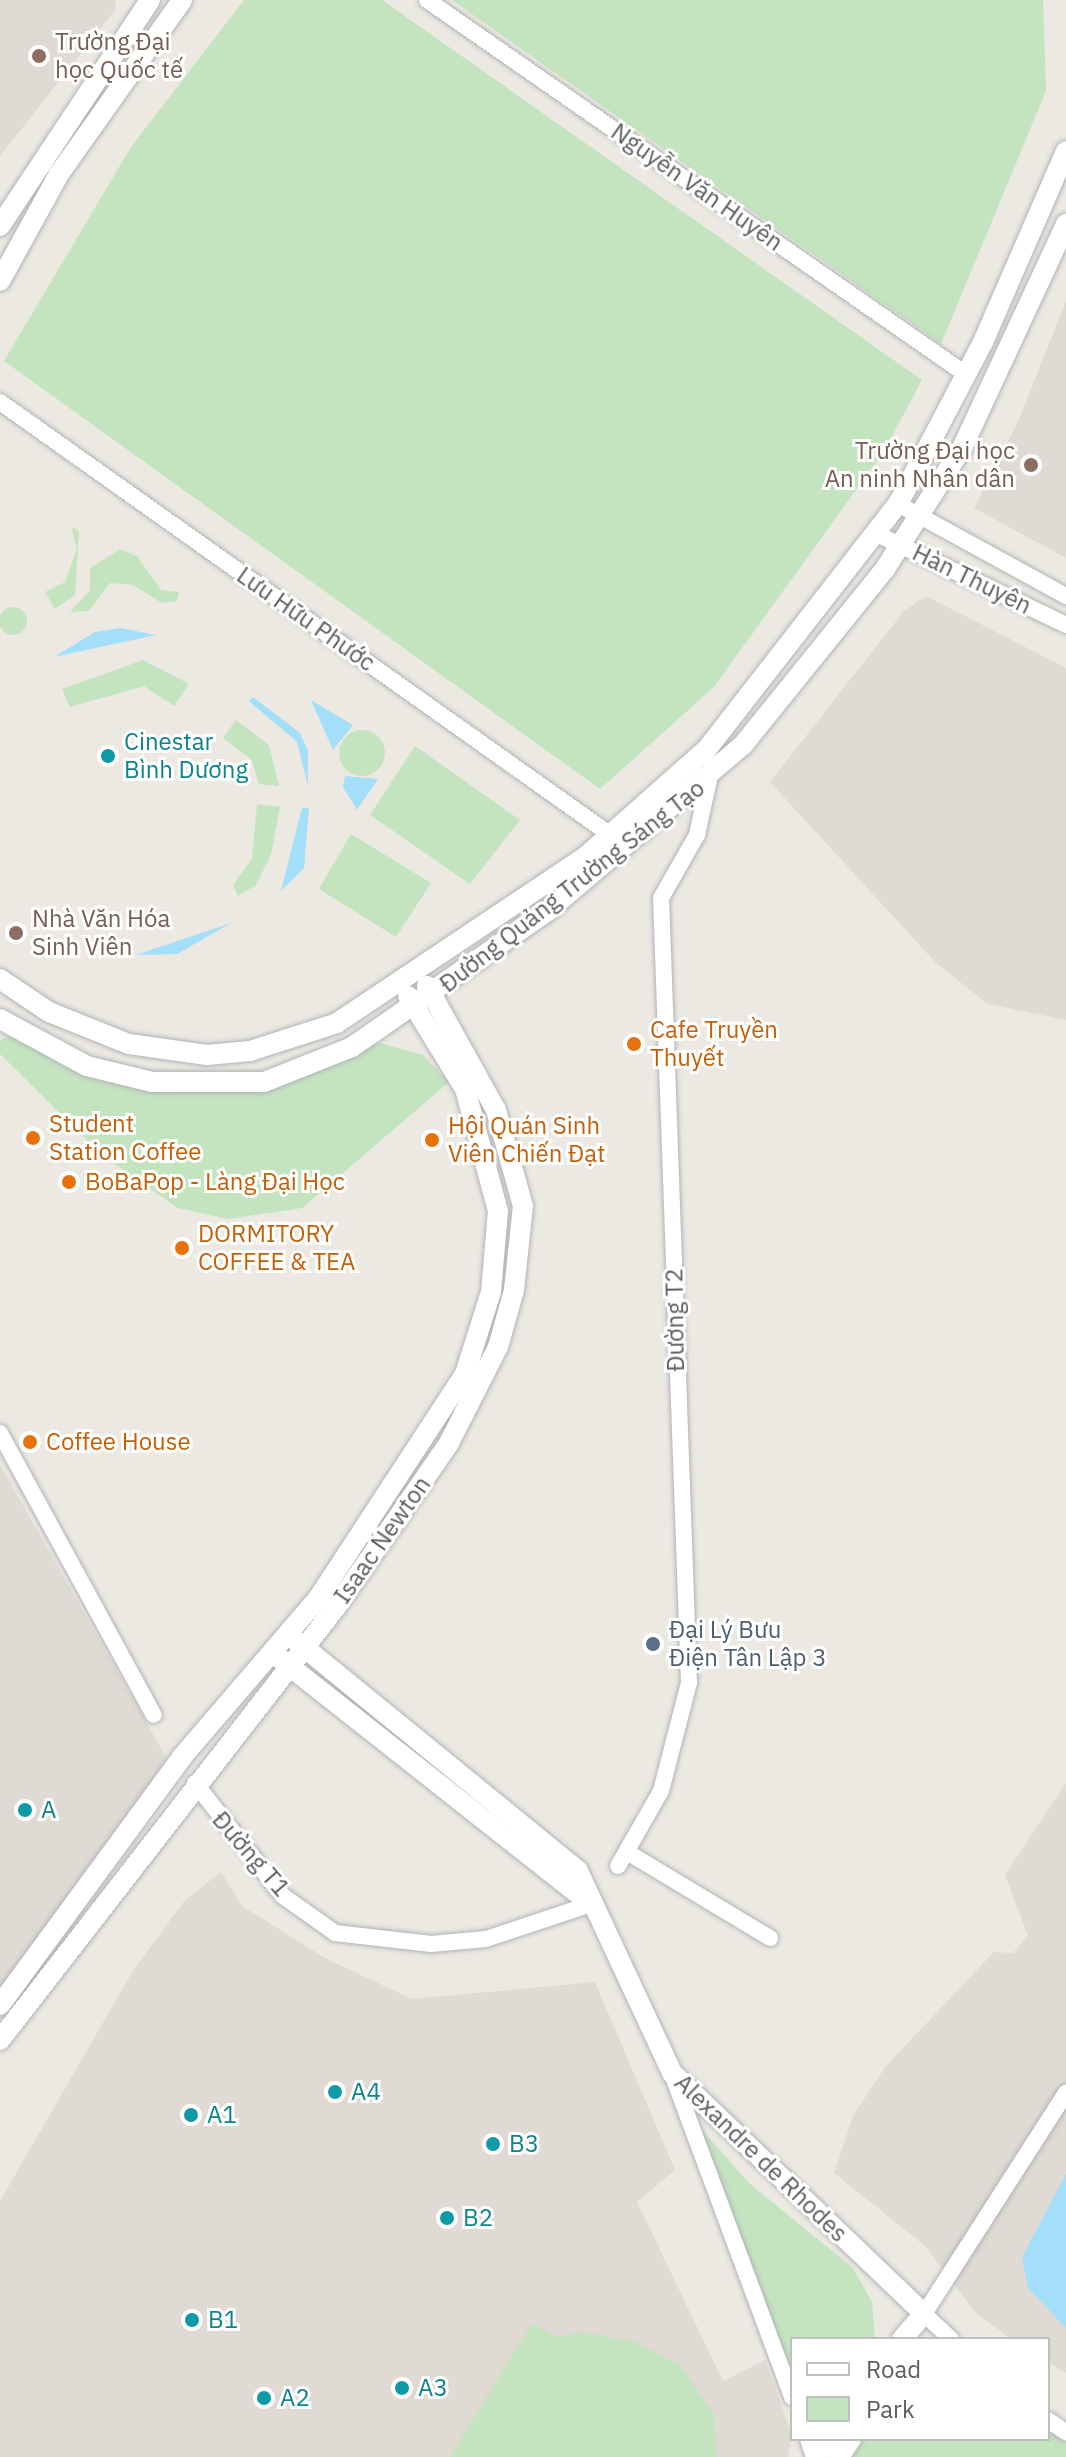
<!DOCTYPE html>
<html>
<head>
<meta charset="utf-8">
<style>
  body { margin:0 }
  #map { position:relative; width:1066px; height:2457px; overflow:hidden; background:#ece9e2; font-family:"IBM Plex Sans",sans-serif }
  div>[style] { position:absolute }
  .education>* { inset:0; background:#dfdad3 }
  .green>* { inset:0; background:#c4e3bf }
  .round { border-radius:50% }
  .water>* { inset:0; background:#a4dffa }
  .roads { filter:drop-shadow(0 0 2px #b0b3b7) drop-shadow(0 0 2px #b0b3b7) }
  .minor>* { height:16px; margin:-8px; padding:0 8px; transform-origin:8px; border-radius:8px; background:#fff }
  .tertiary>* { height:20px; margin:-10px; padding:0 10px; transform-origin:10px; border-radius:10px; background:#fff }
  .dots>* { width:22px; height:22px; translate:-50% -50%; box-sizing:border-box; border:4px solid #fff; border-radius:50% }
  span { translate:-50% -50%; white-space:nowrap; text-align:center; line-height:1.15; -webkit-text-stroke:6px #fff; paint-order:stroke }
  .education-label { font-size:24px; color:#785e54 }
  .left { translate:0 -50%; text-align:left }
  .right { translate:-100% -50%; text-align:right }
  .street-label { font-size:24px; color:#5a5f62 }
  .culture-label { font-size:24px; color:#0d838f }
  .food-label { font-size:24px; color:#c56008 }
  .service-label { font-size:24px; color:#4e5e75 }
  .legend { position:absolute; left:790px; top:2337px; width:260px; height:104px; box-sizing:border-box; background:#fff; border:2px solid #bdbfc0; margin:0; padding:10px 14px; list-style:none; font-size:24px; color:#5a5f62 }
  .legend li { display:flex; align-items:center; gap:16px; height:40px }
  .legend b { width:40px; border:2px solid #bdbfc0 }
</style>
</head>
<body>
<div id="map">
  <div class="education">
    <div style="clip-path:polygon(0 0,115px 0,116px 9px,0 156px)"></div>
    <div style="clip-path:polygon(1066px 301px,1066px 558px,974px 508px,1018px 422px)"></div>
    <div style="clip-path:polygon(926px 596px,1066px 668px,1066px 1020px,988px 1004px,936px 963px,770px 782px,904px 611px)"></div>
    <div style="clip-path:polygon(0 1465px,167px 1759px,0 1992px)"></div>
    <div style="clip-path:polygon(1066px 1783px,1066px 2373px,1048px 2362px,1048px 2339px,1011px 2339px,975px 2312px,925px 2246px,834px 2173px,854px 2114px,886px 2066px,994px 1952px,1013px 1953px,1028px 1936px,1005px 1875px)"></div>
    <div style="clip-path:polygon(221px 1872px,242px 1906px,325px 1958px,412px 1999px,595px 1982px,675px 2170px,637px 2202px,723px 2381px,765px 2360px,792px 2435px,788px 2457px,0 2457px,0 2201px,134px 1969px,185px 1900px)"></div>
  </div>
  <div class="green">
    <div style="clip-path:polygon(244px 0,382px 0,922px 380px,884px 451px,714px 687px,600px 789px,4px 361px,131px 147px)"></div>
    <div style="clip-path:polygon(452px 0,1043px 0,1046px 91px,941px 344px)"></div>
    <div style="clip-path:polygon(71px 526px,79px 531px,75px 595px,55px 609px,45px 592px,65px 582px,77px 549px)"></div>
    <div style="clip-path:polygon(120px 549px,137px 556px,161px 590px,179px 592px,177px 601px,162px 603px,133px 585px,110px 583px,89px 611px,70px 612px,90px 590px,90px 568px)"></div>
    <div class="round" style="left:-1px;top:607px;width:28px;height:28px"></div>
    <div style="clip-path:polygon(143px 660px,189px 684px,174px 706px,144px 686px,70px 707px,62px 689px)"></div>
    <div style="clip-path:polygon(236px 720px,269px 745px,279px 786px,259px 784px,252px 760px,223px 738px)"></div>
    <div class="round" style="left:339px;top:730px;width:46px;height:46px"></div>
    <div style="clip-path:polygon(415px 746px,520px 820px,470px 884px,370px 815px)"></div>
    <div style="clip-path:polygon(257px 804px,280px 807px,271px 855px,256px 885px,238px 896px,233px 885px,252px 859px)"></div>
    <div style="clip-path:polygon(351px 834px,431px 883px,396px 937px,319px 889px)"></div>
    <div style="clip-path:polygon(17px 1034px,184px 1083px,268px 1077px,381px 1043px,423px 1055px,449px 1082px,302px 1208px,228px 1219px,178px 1208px,102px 1155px,0 1054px,0 1040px)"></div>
    <div style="clip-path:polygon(701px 2129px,750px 2184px,853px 2268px,872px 2302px,875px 2339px,792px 2339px,792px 2387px)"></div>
    <div style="clip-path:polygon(532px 2323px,558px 2338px,579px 2332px,633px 2341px,681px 2366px,714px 2414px,717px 2457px,450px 2457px)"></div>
    <div style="clip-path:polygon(1048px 2426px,1066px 2440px,1066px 2457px,847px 2457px,859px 2439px,1048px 2439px)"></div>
  </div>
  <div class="water">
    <div style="clip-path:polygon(120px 628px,156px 635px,54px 657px,95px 632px)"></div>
    <div style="clip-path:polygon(253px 697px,300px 733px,308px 751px,308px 786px,297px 742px,249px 701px)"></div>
    <div style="clip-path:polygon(311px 700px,353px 725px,333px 750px)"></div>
    <div style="clip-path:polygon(345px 776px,378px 779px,357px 810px,343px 787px)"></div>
    <div style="clip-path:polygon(302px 808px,309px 808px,304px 868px,281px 891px)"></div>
    <div style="clip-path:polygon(231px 923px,177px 954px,136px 955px)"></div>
    <div style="clip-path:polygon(1066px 2174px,1066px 2328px,1028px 2288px,1022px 2257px)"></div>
  </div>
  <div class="roads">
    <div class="minor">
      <div style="left:427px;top:0;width:657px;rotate:34.78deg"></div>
      <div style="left:0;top:402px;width:750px;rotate:35.34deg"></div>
      <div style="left:898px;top:504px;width:192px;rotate:28.7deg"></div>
      <div style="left:877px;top:534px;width:210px;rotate:25.7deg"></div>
      <div style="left:0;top:1433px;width:321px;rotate:61.4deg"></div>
      <div style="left:195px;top:1783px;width:143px;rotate:52.1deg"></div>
      <div style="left:283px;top:1896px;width:64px;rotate:35.4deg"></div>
      <div style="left:335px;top:1933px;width:97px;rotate:6.5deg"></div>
      <div style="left:431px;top:1944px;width:55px;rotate:-5.2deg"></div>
      <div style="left:486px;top:1939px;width:111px;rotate:-18.4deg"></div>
      <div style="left:627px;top:1852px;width:167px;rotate:31deg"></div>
      <div style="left:618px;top:1866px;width:86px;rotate:-60.2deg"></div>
      <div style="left:661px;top:1791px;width:112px;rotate:-75.5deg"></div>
      <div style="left:689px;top:1683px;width:785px;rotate:-92.04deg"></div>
      <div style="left:661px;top:898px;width:73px;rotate:-60.3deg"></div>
      <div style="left:697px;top:835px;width:71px;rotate:-77.7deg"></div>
      <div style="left:672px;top:2074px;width:345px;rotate:69.6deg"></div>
      <div style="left:951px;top:2339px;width:37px;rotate:-137deg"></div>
      <div style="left:924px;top:2314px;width:263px;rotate:-57.3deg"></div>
      <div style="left:1048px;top:2420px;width:22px;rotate:34deg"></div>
      <div style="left:808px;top:2439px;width:19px;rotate:72deg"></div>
    </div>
    <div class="tertiary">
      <div style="left:0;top:226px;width:271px;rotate:-56.4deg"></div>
      <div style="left:0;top:281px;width:122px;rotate:-61.1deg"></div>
      <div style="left:59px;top:174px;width:213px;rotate:-54.7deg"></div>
      <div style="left:0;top:979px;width:59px;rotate:34deg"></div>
      <div style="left:49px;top:1012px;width:86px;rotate:21.8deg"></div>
      <div style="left:129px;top:1044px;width:79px;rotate:8deg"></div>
      <div style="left:207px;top:1055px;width:43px;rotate:-5.3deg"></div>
      <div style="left:250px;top:1051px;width:91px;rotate:-17.8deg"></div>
      <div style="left:337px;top:1023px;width:300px;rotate:-33.8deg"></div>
      <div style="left:586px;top:856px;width:162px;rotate:-41.5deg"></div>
      <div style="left:707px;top:749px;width:311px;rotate:-52.1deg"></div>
      <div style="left:898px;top:504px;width:183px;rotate:-62.3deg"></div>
      <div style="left:983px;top:342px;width:208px;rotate:-66.5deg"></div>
      <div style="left:0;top:1019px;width:99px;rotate:28.4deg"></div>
      <div style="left:87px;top:1066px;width:67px;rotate:13.8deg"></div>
      <div style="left:152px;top:1082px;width:112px"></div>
      <div style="left:264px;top:1082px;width:95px;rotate:-21.7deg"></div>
      <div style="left:352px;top:1047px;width:240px;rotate:-34.8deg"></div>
      <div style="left:549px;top:910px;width:255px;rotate:-40.4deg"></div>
      <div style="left:743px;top:745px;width:226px;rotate:-51.1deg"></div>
      <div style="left:885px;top:569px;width:146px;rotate:-57.6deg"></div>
      <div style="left:963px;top:446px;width:245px;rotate:-65.1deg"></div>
      <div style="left:294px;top:1639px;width:367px;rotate:39.2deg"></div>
      <div style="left:578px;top:1871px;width:223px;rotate:65deg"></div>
      <div style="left:672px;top:2073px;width:349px;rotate:43.7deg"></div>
      <div style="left:278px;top:1657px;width:399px;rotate:38.3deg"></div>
      <div style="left:0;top:2005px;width:308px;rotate:-53.7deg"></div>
      <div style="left:182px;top:1757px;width:211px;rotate:-49.4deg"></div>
      <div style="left:319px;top:1597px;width:267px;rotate:-56.8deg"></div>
      <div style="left:465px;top:1374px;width:86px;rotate:-72.4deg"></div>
      <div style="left:491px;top:1292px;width:81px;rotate:-85.1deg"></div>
      <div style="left:498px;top:1211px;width:126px;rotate:-105.1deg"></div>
      <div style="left:465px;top:1089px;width:109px;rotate:-121.5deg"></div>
      <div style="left:0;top:2040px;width:548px;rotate:-52.19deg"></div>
      <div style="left:336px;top:1607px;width:199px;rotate:-55.4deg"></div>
      <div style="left:449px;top:1443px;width:108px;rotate:-63deg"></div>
      <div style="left:498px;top:1347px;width:59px;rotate:-74.3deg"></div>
      <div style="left:514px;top:1290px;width:84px;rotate:-83.9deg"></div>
      <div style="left:523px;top:1206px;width:100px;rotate:-105.7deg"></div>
      <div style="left:496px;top:1110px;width:142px;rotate:-119.1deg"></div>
      <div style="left:902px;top:2339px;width:33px;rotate:-49deg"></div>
      <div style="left:817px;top:2457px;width:22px;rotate:-56deg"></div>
      <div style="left:839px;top:2457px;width:22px;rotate:-56deg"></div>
    </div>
  </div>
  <div class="dots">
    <div style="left:39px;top:56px;background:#8d6e63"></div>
    <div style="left:1031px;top:465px;background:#8d6e63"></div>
    <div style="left:108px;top:756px;background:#0f9aa8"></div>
    <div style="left:16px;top:933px;background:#8d6e63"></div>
    <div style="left:634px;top:1044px;background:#e8710a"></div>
    <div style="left:33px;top:1138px;background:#e8710a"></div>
    <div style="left:432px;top:1140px;background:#e8710a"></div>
    <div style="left:69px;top:1182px;background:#e8710a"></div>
    <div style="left:182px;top:1248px;background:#e8710a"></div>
    <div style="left:30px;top:1442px;background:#e8710a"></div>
    <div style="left:653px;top:1644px;background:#5c6f8a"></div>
    <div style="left:25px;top:1810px;background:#0f9aa8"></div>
    <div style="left:335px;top:2092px;background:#0f9aa8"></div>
    <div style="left:191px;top:2115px;background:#0f9aa8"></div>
    <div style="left:493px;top:2144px;background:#0f9aa8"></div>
    <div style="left:447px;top:2218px;background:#0f9aa8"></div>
    <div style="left:192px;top:2320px;background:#0f9aa8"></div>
    <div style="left:402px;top:2388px;background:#0f9aa8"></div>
    <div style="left:264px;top:2398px;background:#0f9aa8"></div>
  </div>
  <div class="education-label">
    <span class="left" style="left:55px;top:56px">Trường Đại<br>học Quốc tế</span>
    <span class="right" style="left:1015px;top:465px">Trường Đại học<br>An ninh Nhân dân</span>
    <span class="left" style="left:32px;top:933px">Nhà Văn Hóa<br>Sinh Viên</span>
  </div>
  <div class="street-label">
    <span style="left:697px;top:187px;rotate:35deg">Nguyễn Văn Huyên</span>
    <span style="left:972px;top:579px;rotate:26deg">Hàn Thuyên</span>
    <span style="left:306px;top:619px;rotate:35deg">Lưu Hữu Phước</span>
    <span style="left:572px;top:886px;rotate:-38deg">Đường Quảng Trường Sáng Tạo</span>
    <span style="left:675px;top:1320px;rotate:-91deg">Đường T2</span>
    <span style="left:382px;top:1540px;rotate:-55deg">Isaac Newton</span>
    <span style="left:251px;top:1854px;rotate:49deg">Đường T1</span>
    <span style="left:761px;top:2158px;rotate:44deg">Alexandre de Rhodes</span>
  </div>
  <div class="culture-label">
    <span class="left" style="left:124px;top:756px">Cinestar<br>Bình Dương</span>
    <span class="left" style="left:41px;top:1810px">A</span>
    <span class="left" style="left:351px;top:2092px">A4</span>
    <span class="left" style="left:207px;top:2115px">A1</span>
    <span class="left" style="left:509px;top:2144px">B3</span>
    <span class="left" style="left:463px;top:2218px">B2</span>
    <span class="left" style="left:208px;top:2320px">B1</span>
    <span class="left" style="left:418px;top:2388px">A3</span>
    <span class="left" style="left:280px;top:2398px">A2</span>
  </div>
  <div class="food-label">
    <span class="left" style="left:650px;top:1044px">Cafe Truyền<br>Thuyết</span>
    <span class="left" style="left:49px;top:1138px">Student<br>Station Coffee</span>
    <span class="left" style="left:448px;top:1140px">Hội Quán Sinh<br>Viên Chiến Đạt</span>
    <span class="left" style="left:85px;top:1182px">BoBaPop - Làng Đại Học</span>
    <span class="left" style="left:198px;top:1248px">DORMITORY<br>COFFEE &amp; TEA</span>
    <span class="left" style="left:46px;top:1442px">Coffee House</span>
  </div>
  <div class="service-label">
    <span class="left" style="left:669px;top:1644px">Đại Lý Bưu<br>Điện Tân Lập 3</span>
  </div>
  <ul class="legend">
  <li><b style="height:10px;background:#fff"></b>Road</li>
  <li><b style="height:22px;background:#c4e3bf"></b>Park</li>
  </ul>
</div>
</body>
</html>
